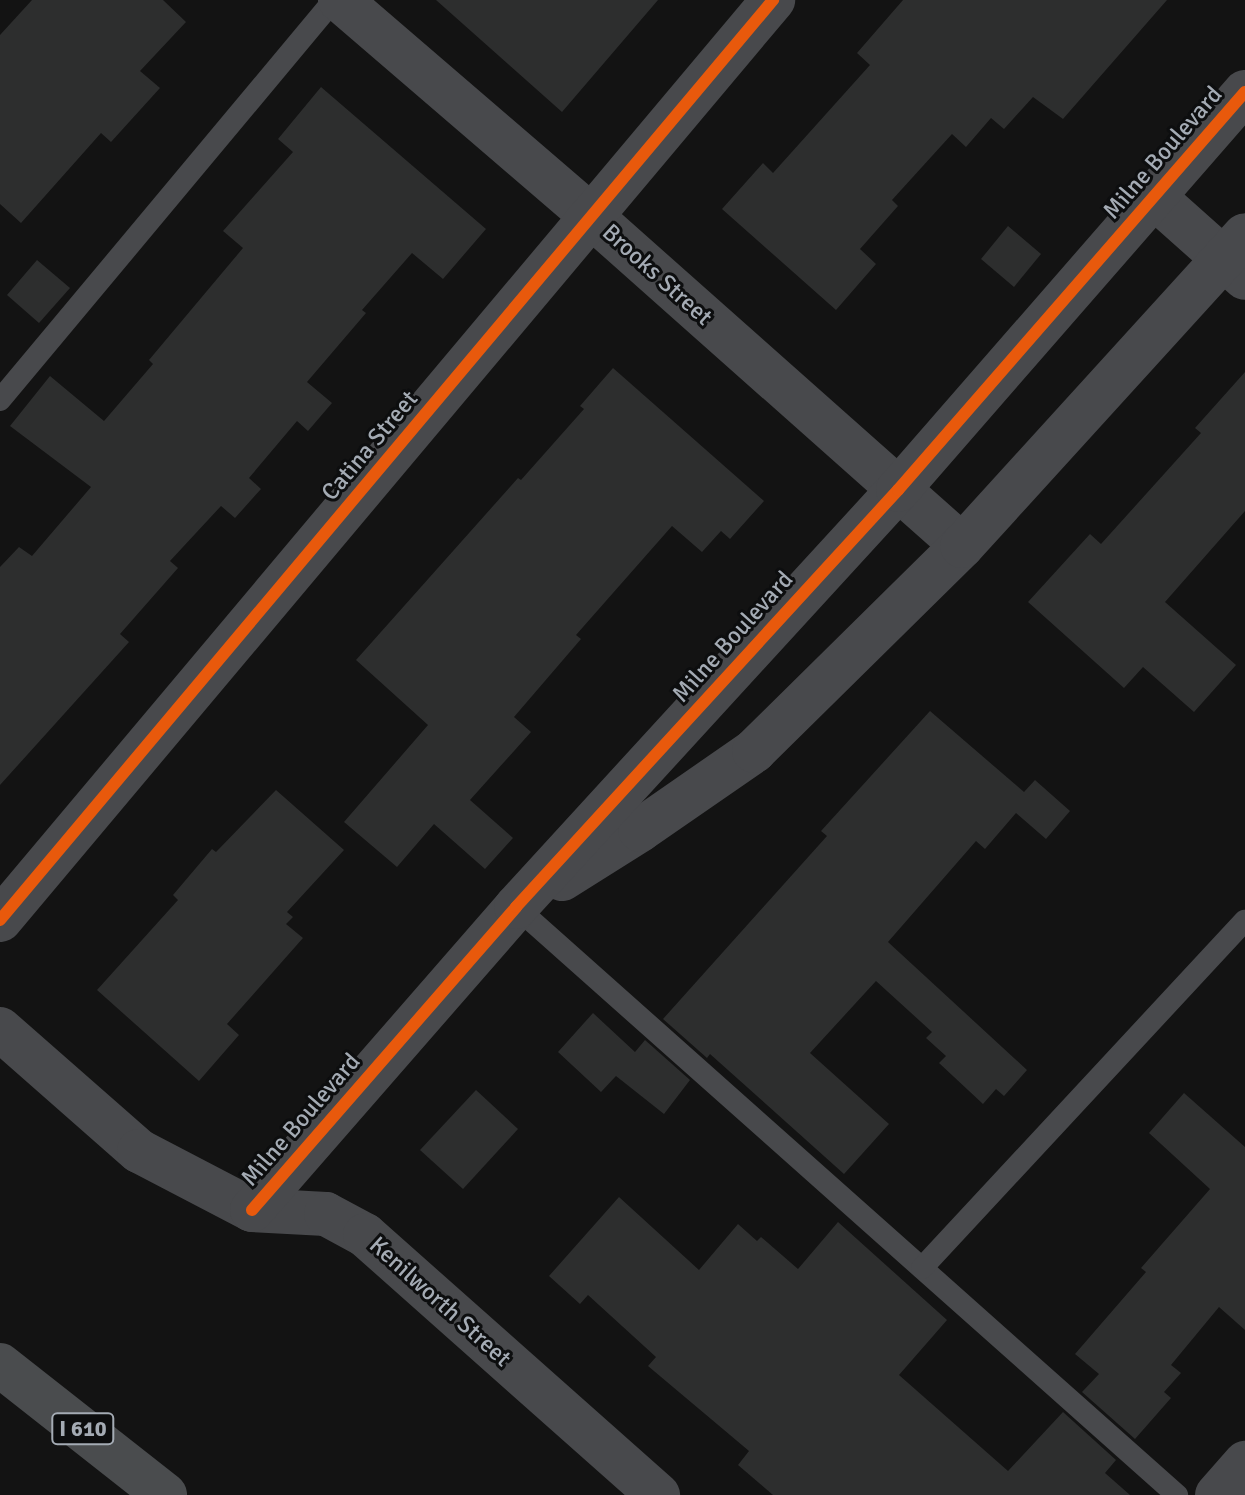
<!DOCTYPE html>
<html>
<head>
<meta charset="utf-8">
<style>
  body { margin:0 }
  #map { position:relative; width:1245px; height:1495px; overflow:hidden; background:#131313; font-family:Signika,sans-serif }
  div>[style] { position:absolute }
  .building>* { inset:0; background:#2d2e2e }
  .service>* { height:22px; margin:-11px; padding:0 11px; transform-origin:11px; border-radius:11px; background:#48494c }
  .minor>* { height:44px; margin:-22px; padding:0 22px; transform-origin:22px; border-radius:22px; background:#48494c }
  .motorway>* { height:44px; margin:-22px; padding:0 22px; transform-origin:22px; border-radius:22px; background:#4a4c4e }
  .cycleway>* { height:12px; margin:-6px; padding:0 6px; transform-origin:6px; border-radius:6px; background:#e8590c }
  span { translate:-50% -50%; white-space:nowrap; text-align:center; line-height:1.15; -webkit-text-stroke:6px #0d0e0f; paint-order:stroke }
  .shield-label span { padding:2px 6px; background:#0d0e0f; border:2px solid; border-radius:6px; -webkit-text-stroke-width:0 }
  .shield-label { font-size:22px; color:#a4abb4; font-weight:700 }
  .street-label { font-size:24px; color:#a4abb4 }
</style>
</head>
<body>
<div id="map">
  <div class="building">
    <div style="clip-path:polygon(32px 0,163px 0,186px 22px,140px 71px,160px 88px,111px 142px,101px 133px,21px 223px,0 204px,0 35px)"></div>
    <div style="clip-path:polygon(436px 0,658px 0,562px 112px)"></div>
    <div style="clip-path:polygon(903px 0,1167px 0,1063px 119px,1033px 97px,1004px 129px,991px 118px,966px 147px,952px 134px,892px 200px,898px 206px,860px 249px,876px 264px,836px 310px,722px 209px,763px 163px,773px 173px,870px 65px,857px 53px)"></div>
    <div style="clip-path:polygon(321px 87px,486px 229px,443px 279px,412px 253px,362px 310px,366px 313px,307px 382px,332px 403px,308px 431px,297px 421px,249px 478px,261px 489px,235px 518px,221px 506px,170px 561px,178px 568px,120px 634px,129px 642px,0 785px,0 567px,19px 547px,32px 556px,91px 487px,10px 426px,50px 376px,104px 421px,153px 364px,149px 360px,243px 248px,223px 231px,293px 152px,278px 139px)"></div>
    <div style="clip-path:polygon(1008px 226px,1041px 254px,1014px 287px,981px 259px)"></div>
    <div style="clip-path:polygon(37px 260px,70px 288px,39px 323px,7px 295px)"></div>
    <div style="clip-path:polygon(613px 368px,764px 501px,730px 539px,721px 531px,702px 552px,672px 526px,576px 635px,581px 639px,514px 717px,531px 732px,470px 800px,513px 838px,485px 869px,434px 824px,397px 867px,344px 822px,428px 725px,356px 660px,518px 478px,521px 480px,584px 409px,580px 406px)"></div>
    <div style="clip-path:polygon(1245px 372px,1245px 511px,1165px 602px,1236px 665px,1194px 712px,1143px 667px,1124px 688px,1028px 602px,1090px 534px,1101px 544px,1201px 433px,1195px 428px)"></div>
    <div style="clip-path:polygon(930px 711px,1024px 792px,1035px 780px,1070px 811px,1046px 839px,1016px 813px,985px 849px,976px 841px,888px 942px,1027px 1070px,1004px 1096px,996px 1089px,983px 1104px,939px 1063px,946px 1056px,926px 1038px,932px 1032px,876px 981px,810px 1053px,889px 1124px,844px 1174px,710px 1054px,707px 1058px,663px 1019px,827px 836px,821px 831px)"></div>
    <div style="clip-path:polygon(276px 790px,344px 850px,287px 912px,293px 917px,286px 924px,303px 938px,227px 1024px,239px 1035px,199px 1081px,97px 990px,178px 900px,173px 895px,212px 849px,216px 852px)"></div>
    <div style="clip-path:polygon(593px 1013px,635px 1052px,645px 1040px,690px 1080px,664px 1114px,616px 1076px,601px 1092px,558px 1052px)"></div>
    <div style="clip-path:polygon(476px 1090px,518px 1129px,463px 1189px,420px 1150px)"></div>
    <div style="clip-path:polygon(1184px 1093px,1245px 1147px,1245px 1330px,1219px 1307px,1171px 1365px,1181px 1373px,1164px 1392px,1171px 1398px,1135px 1439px,1082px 1392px,1099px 1374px,1075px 1354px,1146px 1272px,1141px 1268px,1210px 1189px,1149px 1133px)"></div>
    <div style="clip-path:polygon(619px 1197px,699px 1270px,738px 1224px,757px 1241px,761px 1237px,798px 1269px,838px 1222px,947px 1320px,899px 1375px,1008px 1471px,1063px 1412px,1116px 1460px,1105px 1473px,1130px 1495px,773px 1495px,738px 1465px,749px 1451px,648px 1366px,656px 1357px,588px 1295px,580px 1304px,549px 1276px)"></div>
  </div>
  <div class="service">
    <div style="left:0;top:400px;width:521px;rotate:-50.14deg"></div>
    <div style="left:516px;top:907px;width:885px;rotate:41.66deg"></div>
    <div style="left:922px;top:1268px;width:474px;rotate:-47.1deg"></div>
  </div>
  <div class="minor">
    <div style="left:340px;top:0;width:333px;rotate:40.7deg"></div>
    <div style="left:592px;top:217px;width:495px;rotate:41.6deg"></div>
    <div style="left:1153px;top:196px;width:123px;rotate:41.7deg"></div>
    <div style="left:562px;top:879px;width:92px;rotate:-32.1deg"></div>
    <div style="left:640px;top:830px;width:139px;rotate:-34.7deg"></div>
    <div style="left:754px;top:751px;width:292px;rotate:-44.6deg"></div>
    <div style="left:962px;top:546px;width:420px;rotate:-47.7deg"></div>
    <div style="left:0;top:920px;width:1202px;rotate:-49.96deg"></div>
    <div style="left:0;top:1029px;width:185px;rotate:41.3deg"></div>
    <div style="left:139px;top:1151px;width:127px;rotate:27.6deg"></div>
    <div style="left:252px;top:1210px;width:74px;rotate:3.1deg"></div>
    <div style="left:326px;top:1214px;width:44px;rotate:28.3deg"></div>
    <div style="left:365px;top:1235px;width:392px;rotate:41.6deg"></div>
    <div style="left:252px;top:1210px;width:402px;rotate:-48.9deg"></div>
    <div style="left:516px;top:907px;width:566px;rotate:-47.51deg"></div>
    <div style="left:898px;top:490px;width:528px;rotate:-48.92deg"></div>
    <div style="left:1217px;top:1495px;width:43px;rotate:-48.8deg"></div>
  </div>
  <div class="motorway">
    <div style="left:0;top:1365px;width:210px;rotate:38.2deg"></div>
  </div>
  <div class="cycleway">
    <div style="left:0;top:920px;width:1202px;rotate:-49.96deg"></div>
    <div style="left:252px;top:1210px;width:402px;rotate:-48.9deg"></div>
    <div style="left:516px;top:907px;width:566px;rotate:-47.51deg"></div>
    <div style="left:898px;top:490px;width:528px;rotate:-48.92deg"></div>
  </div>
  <div class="shield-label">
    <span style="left:83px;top:1429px">I 610</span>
  </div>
  <div class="street-label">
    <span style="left:1163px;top:153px;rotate:-49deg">Milne Boulevard</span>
    <span style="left:657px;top:275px;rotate:42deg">Brooks Street</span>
    <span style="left:370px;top:446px;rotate:-50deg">Catina Street</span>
    <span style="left:733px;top:637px;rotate:-48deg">Milne Boulevard</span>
    <span style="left:301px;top:1120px;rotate:-49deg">Milne Boulevard</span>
    <span style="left:440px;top:1302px;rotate:42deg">Kenilworth Street</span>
  </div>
</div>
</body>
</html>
